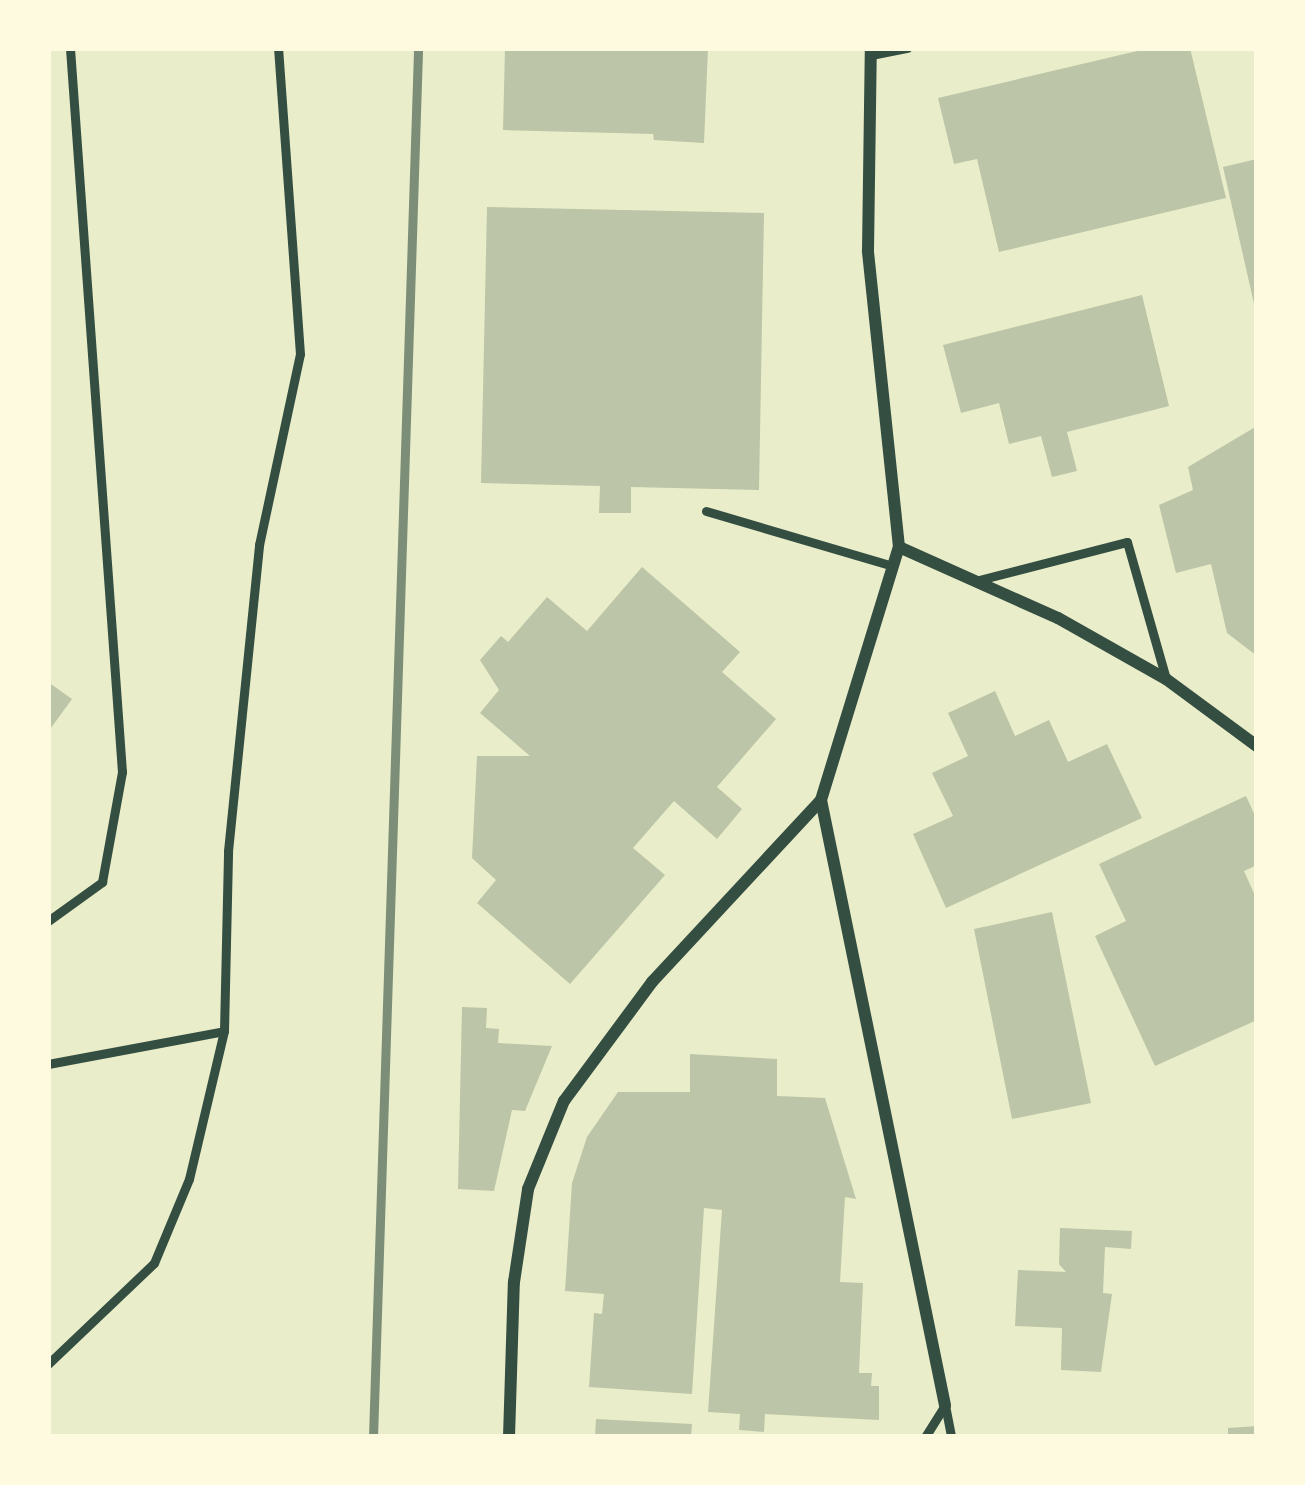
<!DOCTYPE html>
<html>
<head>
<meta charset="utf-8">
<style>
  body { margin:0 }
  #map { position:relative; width:1305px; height:1485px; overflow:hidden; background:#e9edc9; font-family:"Source Sans 3",sans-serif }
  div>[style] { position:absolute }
  .building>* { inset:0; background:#bcc5a7 }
  .service>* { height:9px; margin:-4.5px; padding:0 4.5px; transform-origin:4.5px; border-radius:4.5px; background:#344e41 }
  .minor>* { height:12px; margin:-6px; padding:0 6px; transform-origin:6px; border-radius:6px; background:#344e41 }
  .rail>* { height:9px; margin:-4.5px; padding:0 4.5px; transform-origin:4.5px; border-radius:4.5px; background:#7c8e77 }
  span { translate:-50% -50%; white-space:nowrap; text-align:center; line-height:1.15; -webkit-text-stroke:9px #fefae0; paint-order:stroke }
  .frame { position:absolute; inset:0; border:51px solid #fefae0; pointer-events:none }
</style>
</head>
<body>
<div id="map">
  <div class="building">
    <div style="clip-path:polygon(505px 48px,708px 48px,704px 143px,654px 140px,653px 134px,503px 130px)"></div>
    <div style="clip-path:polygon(1150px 48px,1190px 48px,1226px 198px,999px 252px,977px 159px,954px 164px,938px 98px)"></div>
    <div style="clip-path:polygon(1257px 159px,1257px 308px,1255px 308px,1223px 167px)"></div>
    <div style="clip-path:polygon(487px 207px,764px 213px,759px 490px,631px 487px,631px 513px,599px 513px,600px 486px,481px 483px)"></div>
    <div style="clip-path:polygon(1142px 295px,1169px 406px,1067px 432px,1077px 471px,1052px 477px,1041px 436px,1009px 444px,999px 403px,961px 413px,943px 345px)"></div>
    <div style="clip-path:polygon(1257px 426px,1257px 656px,1227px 633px,1211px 564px,1176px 573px,1159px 505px,1193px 490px,1188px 467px)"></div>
    <div style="clip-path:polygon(642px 567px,740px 652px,722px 672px,776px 719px,717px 787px,742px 809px,717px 839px,674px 801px,633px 848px,665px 875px,570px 984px,477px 903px,496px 880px,472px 858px,477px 756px,530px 756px,480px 713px,499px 690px,480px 660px,501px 636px,508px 642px,547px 597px,587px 631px)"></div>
    <div style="clip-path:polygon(48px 682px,72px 699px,48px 732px)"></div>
    <div style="clip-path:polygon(995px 691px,1015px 736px,1049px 720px,1068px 762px,1107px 744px,1142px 818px,946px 908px,913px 834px,953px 816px,932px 773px,968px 756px,948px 713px)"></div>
    <div style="clip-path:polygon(1246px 796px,1257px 820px,1257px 865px,1244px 871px,1257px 900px,1257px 1020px,1155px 1066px,1095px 936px,1126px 921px,1099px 864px)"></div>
    <div style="clip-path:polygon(1052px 912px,1091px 1103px,1012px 1119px,974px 929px)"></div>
    <div style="clip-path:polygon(462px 1007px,487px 1008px,486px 1028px,499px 1029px,498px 1043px,552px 1046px,525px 1111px,512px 1110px,494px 1191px,458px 1189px)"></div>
    <div style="clip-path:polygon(690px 1054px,777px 1059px,777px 1096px,825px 1098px,856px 1199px,845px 1197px,840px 1282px,863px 1283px,859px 1373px,872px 1373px,871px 1386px,879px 1386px,879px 1420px,765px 1414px,764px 1432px,739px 1430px,740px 1414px,708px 1412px,722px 1210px,704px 1208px,692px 1394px,589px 1387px,594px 1313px,602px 1314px,604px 1294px,565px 1291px,572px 1183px,587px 1137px,618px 1092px,690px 1092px)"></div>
    <div style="clip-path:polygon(1060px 1228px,1132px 1231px,1131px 1249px,1105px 1247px,1103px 1293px,1112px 1294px,1101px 1372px,1061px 1370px,1062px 1328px,1015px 1326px,1018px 1270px,1066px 1272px,1059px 1264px)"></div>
    <div style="clip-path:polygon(596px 1419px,692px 1424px,691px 1437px,595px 1437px)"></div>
    <div style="clip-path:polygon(1257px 1426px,1257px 1437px,1228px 1437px,1228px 1428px)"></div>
  </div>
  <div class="service">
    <div style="left:871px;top:55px;width:37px;rotate:-11deg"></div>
    <div style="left:706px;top:511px;width:195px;rotate:16.4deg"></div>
    <div style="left:975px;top:581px;width:157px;rotate:-14.4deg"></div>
    <div style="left:1127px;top:542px;width:142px;rotate:74.1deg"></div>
    <div style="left:48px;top:921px;width:67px;rotate:-35.8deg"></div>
    <div style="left:102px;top:882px;width:112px;rotate:-79.7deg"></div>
    <div style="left:122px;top:772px;width:726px;rotate:-94.11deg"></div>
    <div style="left:48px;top:1064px;width:179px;rotate:-10.6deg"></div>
    <div style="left:48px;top:1364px;width:146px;rotate:-43.6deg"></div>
    <div style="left:154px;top:1263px;width:91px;rotate:-67.4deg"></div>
    <div style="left:189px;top:1179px;width:152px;rotate:-76.7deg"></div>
    <div style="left:224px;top:1031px;width:180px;rotate:-88.7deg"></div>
    <div style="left:228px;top:851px;width:308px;rotate:-84.2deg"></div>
    <div style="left:259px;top:545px;width:195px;rotate:-77.9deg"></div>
    <div style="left:300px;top:354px;width:307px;rotate:-94.1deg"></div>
    <div style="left:945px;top:1405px;width:33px;rotate:79deg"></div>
    <div style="left:925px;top:1437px;width:38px;rotate:-58deg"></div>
  </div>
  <div class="minor">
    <div style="left:899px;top:547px;width:174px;rotate:24.1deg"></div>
    <div style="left:1058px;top:618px;width:124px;rotate:29.5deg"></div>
    <div style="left:1166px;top:679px;width:113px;rotate:36.4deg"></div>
    <div style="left:821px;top:800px;width:618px;rotate:78.42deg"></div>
    <div style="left:509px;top:1437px;width:155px;rotate:-88.2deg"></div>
    <div style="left:514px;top:1282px;width:94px;rotate:-81.4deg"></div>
    <div style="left:528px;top:1189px;width:95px;rotate:-67.8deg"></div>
    <div style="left:564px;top:1101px;width:148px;rotate:-53.5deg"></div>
    <div style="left:652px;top:982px;width:248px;rotate:-47.1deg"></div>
    <div style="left:821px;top:800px;width:265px;rotate:-72.9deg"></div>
    <div style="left:899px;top:547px;width:298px;rotate:-96deg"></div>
    <div style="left:868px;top:251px;width:203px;rotate:-89.2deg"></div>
  </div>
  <div class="rail">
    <div style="left:373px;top:1437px;width:1390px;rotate:-88.14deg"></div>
  </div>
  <div class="frame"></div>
</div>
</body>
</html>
